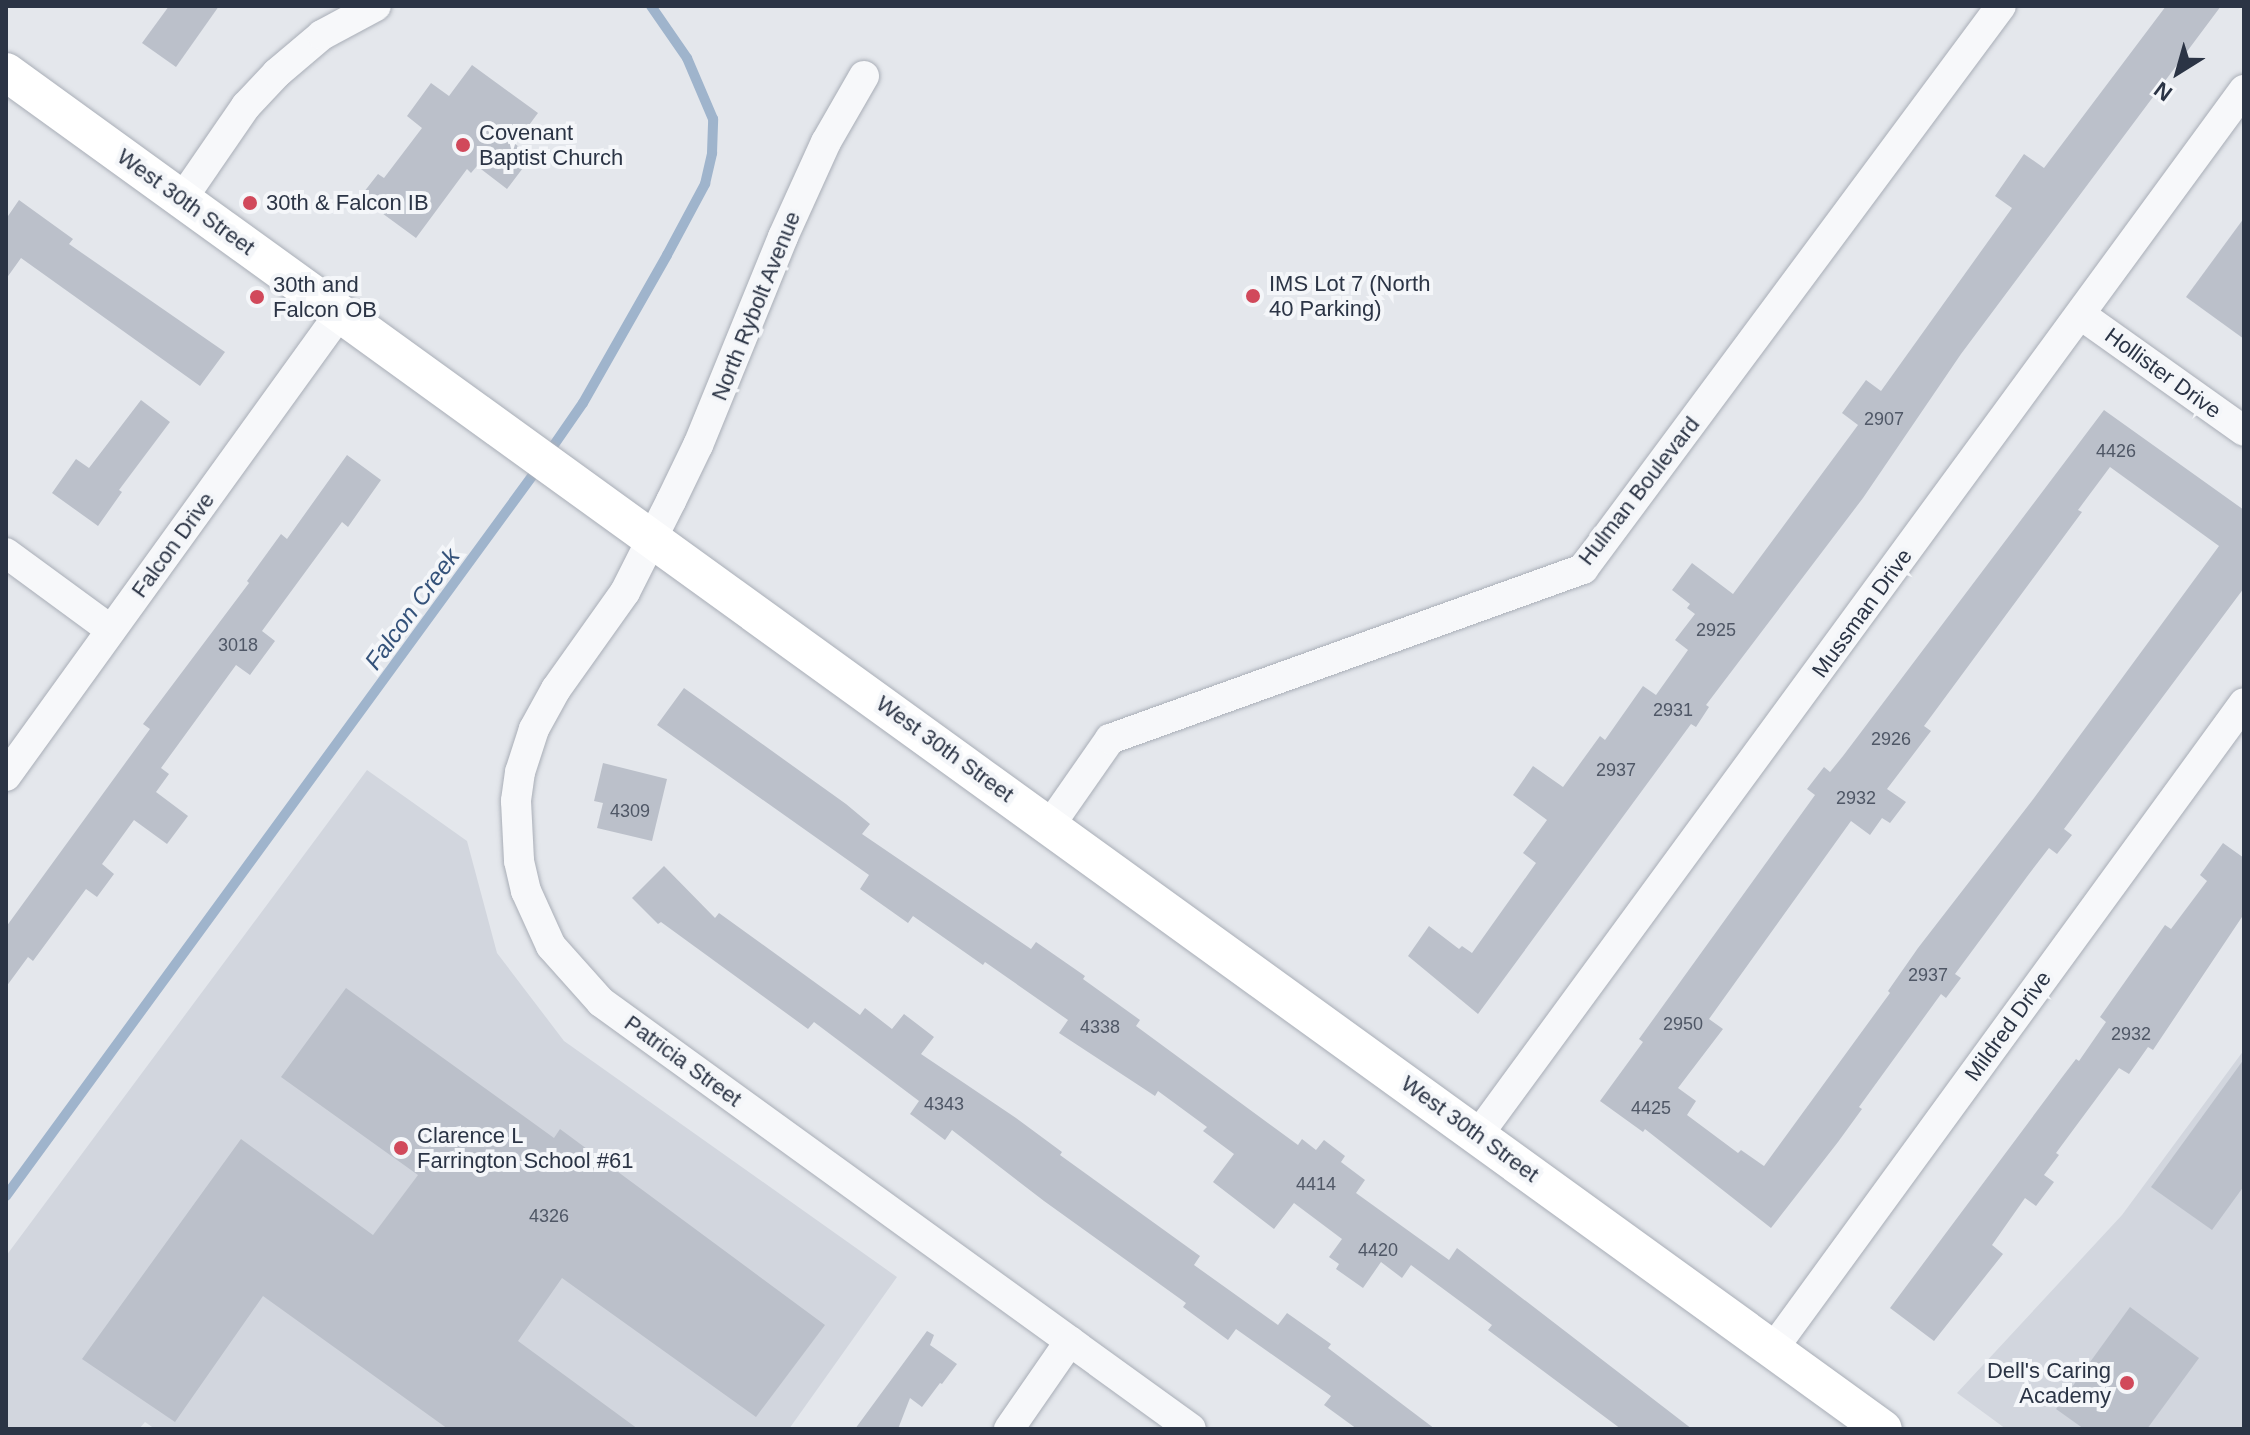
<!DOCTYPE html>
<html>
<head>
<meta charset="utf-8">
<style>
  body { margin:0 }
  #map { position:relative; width:2250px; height:1435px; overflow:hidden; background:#e4e7ec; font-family:Helvetica,sans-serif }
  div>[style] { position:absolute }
  .built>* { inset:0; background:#d2d6de }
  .stream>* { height:10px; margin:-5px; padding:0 5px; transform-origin:5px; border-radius:5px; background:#9fb4cc }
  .building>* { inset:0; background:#bbc0ca }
  .roads { filter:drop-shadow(0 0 2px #a9aeb7) drop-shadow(0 0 2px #a9aeb7) }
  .minor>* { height:30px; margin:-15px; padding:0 15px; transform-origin:15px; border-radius:15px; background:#f7f8fa }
  .major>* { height:38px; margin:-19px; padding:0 19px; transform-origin:19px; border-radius:19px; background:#fff }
  .dots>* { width:22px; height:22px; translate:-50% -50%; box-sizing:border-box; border:4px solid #f4f6f9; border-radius:50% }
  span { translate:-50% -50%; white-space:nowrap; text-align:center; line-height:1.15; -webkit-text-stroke:8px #f4f6f9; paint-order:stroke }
  .number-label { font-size:18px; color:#4f5766 }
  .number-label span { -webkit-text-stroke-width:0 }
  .poi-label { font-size:22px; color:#2b3445 }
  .left { translate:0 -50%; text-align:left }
  .right { translate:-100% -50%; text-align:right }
  .street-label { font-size:22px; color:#2b3445 }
  .water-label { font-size:24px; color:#34527a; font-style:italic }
  .frame { position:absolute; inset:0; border:8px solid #2b3445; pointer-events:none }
  .north { position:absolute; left:2138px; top:32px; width:80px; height:80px; -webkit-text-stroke:6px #f4f6f9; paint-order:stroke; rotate:217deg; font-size:22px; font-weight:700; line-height:32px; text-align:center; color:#2b3445 }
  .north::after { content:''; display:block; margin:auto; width:28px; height:36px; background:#2b3445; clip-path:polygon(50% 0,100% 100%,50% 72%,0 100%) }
</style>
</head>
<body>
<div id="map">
  <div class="built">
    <div style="clip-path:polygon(367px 770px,467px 841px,497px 953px,564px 1041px,897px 1277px,789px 1429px,155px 1429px,145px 1422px,139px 1429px,6px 1429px,6px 1256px)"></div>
    <div style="clip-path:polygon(2244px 1050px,2244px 1429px,2006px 1429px,1957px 1393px,2122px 1215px)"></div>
  </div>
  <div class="stream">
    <div style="left:547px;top:455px;width:63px;rotate:-55.3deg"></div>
    <div style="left:583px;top:403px;width:170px;rotate:-60.4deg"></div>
    <div style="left:667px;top:255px;width:81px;rotate:-61.8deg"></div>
    <div style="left:705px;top:184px;width:32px;rotate:-77deg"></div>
    <div style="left:712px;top:153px;width:34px;rotate:-88deg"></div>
    <div style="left:713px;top:119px;width:66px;rotate:-113.1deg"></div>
    <div style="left:687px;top:58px;width:63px;rotate:-124.7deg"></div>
    <div style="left:6px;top:1196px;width:902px;rotate:-53.84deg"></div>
  </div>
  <div class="building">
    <div style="clip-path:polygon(169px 6px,219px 6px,176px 67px,142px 43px)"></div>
    <div style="clip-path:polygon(2166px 6px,2221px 6px,1961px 354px,1863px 498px,1706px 705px,1709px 707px,1696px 727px,1691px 724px,1478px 1014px,1408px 956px,1429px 926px,1459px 949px,1462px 946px,1472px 953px,1536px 863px,1523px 853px,1547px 820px,1513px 795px,1533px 766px,1563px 787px,1600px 736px,1605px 740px,1643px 686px,1656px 695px,1688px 650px,1675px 640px,1695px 614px,1687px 608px,1690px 604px,1672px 590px,1692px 563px,1733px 594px,1858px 425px,1842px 413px,1866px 380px,1881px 391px,2012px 208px,1995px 196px,2024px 154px,2044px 168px)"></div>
    <div style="clip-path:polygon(472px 65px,538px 113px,515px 144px,532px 156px,507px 189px,477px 166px,471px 173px,467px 169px,416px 238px,360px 197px,378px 174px,384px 178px,422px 128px,407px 116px,431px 83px,449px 96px)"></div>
    <div style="clip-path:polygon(19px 200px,73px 239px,69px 244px,225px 352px,200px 386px,21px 258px,6px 279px,6px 219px)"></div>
    <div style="clip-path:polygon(2244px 218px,2244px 339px,2186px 297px)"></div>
    <div style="clip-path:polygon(141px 400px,170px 422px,119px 490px,122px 492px,98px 526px,52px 493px,76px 459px,89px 468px)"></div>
    <div style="clip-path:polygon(evenodd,2104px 410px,2244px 510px,2244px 588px,2064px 829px,2072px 835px,2057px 854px,2049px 848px,2029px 874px,1955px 974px,1961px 978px,1946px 998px,1941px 994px,1859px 1107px,1862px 1109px,1838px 1142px,1771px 1228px,1645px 1129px,1643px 1132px,1600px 1101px,1643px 1042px,1639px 1039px,1815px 795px,1807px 789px,1824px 767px,1830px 772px,1843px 756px,2104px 410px,2110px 467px,2219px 546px,2031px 802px,1918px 948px,1888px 991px,1890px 993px,1764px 1166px,1741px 1150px,1738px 1153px,1687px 1115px,1696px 1101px,1678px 1088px,1723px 1029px,1709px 1019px,1851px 821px,1870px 835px,1882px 818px,1890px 823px,1906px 802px,1887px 789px,1931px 731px,1924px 726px,2082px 512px,2078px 510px,2110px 467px)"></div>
    <div style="clip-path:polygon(347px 455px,381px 480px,348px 527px,342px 522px,262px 631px,275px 641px,250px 675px,236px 665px,161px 768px,169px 774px,156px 792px,188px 816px,167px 844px,134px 820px,102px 864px,114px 874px,97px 897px,86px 889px,33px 961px,28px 957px,6px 987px,6px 927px,150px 729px,143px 724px,249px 583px,247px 581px,281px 534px,287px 539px)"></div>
    <div style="clip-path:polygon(684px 688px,846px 804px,870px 824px,862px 834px,1031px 949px,1036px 942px,1085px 976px,1083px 979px,1140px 1020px,1136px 1026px,1298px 1145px,1302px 1139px,1316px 1150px,1324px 1140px,1345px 1156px,1341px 1162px,1365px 1180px,1356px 1193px,1449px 1260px,1457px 1248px,1692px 1429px,1621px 1429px,1488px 1330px,1492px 1325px,1411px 1265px,1402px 1278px,1381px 1262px,1363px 1288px,1336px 1269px,1339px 1264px,1329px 1257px,1342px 1239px,1294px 1203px,1274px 1229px,1213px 1182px,1234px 1154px,1203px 1131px,1207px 1127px,1158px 1091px,1155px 1096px,1059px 1033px,1068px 1020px,985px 962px,983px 965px,913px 916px,908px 923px,860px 889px,869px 875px,657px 725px)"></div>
    <div style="clip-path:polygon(603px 763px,667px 779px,652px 841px,597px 828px,603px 803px,594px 801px)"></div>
    <div style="clip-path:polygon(2223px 843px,2244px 858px,2244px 914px,2153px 1050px,2148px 1047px,2129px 1074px,2119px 1068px,2056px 1153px,2059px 1155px,2044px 1175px,2054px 1182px,2036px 1206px,2025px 1198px,1992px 1245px,2003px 1254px,1934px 1341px,1890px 1308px,2063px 1076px,2076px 1059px,2079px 1061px,2106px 1022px,2100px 1017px,2165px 925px,2171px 929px,2207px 881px,2200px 875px)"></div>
    <div style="clip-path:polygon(664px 866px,715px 918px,719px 913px,860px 1015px,865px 1008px,892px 1029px,904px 1014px,934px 1037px,921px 1054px,1016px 1118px,1062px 1152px,1060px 1155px,1200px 1256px,1194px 1265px,1278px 1325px,1287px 1313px,1331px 1344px,1328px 1348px,1435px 1429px,1357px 1429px,1324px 1405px,1331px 1396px,1236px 1329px,1228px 1340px,1183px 1307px,1186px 1303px,1044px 1201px,952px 1130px,945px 1140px,913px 1116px,910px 1114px,919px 1101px,814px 1022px,808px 1029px,661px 922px,658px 924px,632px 898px)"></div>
    <div style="clip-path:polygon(346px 988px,554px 1138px,560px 1129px,825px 1325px,756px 1417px,562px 1278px,518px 1341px,638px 1429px,448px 1429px,263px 1296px,175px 1422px,82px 1359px,241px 1139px,373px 1235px,418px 1175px,281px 1077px)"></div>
    <div style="clip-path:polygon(2244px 1059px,2244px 1186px,2212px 1230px,2151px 1187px)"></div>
    <div style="clip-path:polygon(2130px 1307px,2199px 1358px,2147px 1429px,2084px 1429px,2056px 1409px)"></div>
    <div style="clip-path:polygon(927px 1331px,934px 1335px,930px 1345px,957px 1364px,942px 1384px,940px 1383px,922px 1407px,910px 1398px,898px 1429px,855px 1429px)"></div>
  </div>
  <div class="roads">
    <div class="minor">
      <div style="left:864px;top:76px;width:76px;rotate:119.9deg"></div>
      <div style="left:826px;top:142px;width:104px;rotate:114.4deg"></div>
      <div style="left:783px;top:237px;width:225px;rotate:112.2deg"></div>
      <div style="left:698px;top:445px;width:62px;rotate:115.7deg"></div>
      <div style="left:671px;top:501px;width:102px;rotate:116.8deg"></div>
      <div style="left:625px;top:592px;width:119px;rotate:125.4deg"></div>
      <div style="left:556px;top:689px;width:46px;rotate:118.8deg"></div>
      <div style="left:534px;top:729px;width:45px;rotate:108deg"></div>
      <div style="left:520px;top:772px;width:29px;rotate:98deg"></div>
      <div style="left:516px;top:801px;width:60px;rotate:87.1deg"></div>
      <div style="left:519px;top:861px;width:31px;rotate:77deg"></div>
      <div style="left:526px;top:891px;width:60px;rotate:65.6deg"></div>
      <div style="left:551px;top:946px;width:75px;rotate:48.2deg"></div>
      <div style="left:601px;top:1002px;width:728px;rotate:35.89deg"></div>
      <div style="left:182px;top:199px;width:113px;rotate:-55.5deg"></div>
      <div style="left:246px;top:106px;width:45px;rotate:-46.8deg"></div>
      <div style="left:277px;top:73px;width:59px;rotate:-40.2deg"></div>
      <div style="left:322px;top:35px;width:61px;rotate:-28.2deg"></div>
      <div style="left:2081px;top:315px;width:200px;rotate:35.4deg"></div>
      <div style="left:6px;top:553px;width:130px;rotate:36.3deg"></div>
      <div style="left:6px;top:776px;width:571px;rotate:-54.19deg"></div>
      <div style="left:1050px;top:825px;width:105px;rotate:-55.1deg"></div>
      <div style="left:1110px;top:739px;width:503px;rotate:-19.77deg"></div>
      <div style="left:1583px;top:569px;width:701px;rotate:-53.41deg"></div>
      <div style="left:1478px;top:1135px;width:1296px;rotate:-53.76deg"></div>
      <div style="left:1773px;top:1349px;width:799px;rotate:-53.9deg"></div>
      <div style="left:1009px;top:1429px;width:107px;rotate:-55.3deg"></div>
    </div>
    <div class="major">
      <div style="left:6px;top:72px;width:2316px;rotate:35.87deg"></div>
    </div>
  </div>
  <div class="dots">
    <div style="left:463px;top:145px;background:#d1495b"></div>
    <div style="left:250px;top:203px;background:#d1495b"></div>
    <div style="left:1253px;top:296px;background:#d1495b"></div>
    <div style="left:257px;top:297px;background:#d1495b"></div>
    <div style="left:401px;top:1148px;background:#d1495b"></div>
    <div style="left:2127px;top:1383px;background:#d1495b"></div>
  </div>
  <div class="number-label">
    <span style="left:1884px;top:419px">2907</span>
    <span style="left:2116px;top:451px">4426</span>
    <span style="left:1716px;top:630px">2925</span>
    <span style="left:238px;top:645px">3018</span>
    <span style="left:1673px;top:710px">2931</span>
    <span style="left:1891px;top:739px">2926</span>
    <span style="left:1616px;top:770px">2937</span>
    <span style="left:1856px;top:798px">2932</span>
    <span style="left:630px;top:811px">4309</span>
    <span style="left:1928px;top:975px">2937</span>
    <span style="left:1683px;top:1024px">2950</span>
    <span style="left:1100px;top:1027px">4338</span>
    <span style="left:2131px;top:1034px">2932</span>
    <span style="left:944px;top:1104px">4343</span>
    <span style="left:1651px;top:1108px">4425</span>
    <span style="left:1316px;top:1184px">4414</span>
    <span style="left:549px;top:1216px">4326</span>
    <span style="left:1378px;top:1250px">4420</span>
  </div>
  <div class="poi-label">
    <span class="left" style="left:479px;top:145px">Covenant<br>Baptist Church</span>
    <span class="left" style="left:266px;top:203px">30th &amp; Falcon IB</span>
    <span class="left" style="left:1269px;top:296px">IMS Lot 7 (North<br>40 Parking)</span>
    <span class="left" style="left:273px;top:297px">30th and<br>Falcon OB</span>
    <span class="left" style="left:417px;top:1148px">Clarence L<br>Farrington School #61</span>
    <span class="right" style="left:2111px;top:1383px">Dell's Caring<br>Academy</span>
  </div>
  <div class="street-label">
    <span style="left:186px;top:202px;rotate:36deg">West 30th Street</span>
    <span style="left:756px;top:306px;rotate:-68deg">North Rybolt Avenue</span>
    <span style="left:2163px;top:373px;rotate:36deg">Hollister Drive</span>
    <span style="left:1639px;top:491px;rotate:-52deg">Hulman Boulevard</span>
    <span style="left:173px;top:545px;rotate:-54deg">Falcon Drive</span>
    <span style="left:1862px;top:613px;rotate:-54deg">Mussman Drive</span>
    <span style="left:945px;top:749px;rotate:36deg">West 30th Street</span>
    <span style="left:2008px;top:1026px;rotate:-54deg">Mildred Drive</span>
    <span style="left:683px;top:1061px;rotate:36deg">Patricia Street</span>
    <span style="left:1470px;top:1129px;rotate:36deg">West 30th Street</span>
  </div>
  <div class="water-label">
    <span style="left:412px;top:609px;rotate:-54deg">Falcon Creek</span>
  </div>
  <div class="frame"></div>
  <div class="north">N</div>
</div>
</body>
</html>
